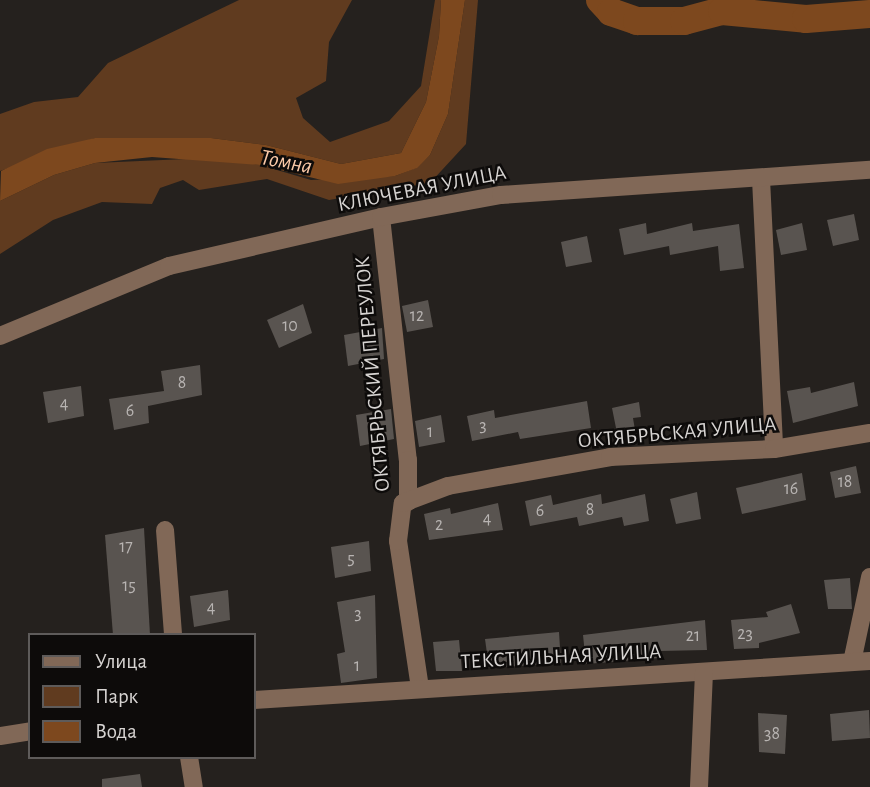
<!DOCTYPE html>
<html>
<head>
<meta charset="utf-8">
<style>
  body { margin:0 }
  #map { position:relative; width:870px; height:787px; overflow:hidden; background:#25211e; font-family:"Alegreya Sans",sans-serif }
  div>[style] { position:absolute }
  .green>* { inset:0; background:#603b1f }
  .water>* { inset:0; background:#7d481e }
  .river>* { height:28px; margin:-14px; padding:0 14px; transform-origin:14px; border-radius:14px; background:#7d481e }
  .building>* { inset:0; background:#595450 }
  .minor>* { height:18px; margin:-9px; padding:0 9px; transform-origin:9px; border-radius:9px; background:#816857 }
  span { translate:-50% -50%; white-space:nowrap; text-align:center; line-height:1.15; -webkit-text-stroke:5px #0d0b0a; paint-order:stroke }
  .number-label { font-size:18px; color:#b8b4b2 }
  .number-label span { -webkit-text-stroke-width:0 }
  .street-label { font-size:21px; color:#d7d4d2 }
  .water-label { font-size:23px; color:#fbc9a7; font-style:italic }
  .legend { position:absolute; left:28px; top:633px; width:228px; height:126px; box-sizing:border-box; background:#0d0b0a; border:2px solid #5e5b5a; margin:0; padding:9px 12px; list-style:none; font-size:21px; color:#d7d4d2 }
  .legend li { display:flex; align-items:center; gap:14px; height:35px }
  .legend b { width:35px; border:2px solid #5e5b5a }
</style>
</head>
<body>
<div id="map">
  <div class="green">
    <div style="clip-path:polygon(239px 0,352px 0,329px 42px,326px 81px,296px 98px,303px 118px,330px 142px,389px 121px,421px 86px,435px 0,441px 0,439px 36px,426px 102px,401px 153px,341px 164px,266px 145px,211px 138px,95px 138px,0 171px,0 114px,34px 102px,78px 97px,108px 63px)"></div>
    <div style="clip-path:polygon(465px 0,478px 0,466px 144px,430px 183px,329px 200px,267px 179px,199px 190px,183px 180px,160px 188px,152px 204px,102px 202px,53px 220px,0 254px,0 201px,54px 175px,95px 163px,208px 158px,260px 165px,311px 180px,395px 176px,416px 168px,430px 155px,448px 114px)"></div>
  </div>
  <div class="water">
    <div style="clip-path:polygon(441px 0,465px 0,448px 114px,430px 155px,417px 168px,395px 176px,338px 184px,260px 165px,152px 157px,95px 163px,54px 175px,0 201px,1px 171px,47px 149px,95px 138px,211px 138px,266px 145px,341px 164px,401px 153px,426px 102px,439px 36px)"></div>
  </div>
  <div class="river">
    <div style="left:600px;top:0;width:16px;rotate:47deg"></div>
    <div style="left:611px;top:12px;width:28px;rotate:19deg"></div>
    <div style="left:637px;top:21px;width:47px"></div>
    <div style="left:684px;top:21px;width:39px;rotate:-15deg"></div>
    <div style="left:722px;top:11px;width:84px;rotate:5.4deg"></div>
    <div style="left:806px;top:19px;width:64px;rotate:-4.5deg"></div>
  </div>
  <div class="building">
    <div style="clip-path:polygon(854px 214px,859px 240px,833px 246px,827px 220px)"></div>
    <div style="clip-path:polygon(646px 223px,647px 234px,692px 223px,693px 231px,739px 224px,744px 268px,720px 271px,718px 246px,670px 255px,669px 246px,624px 255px,619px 229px)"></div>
    <div style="clip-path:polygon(802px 223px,807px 250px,781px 255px,776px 230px)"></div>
    <div style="clip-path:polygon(587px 236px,592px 262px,566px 267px,561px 242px)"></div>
    <div style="clip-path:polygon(428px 300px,433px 327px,407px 332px,402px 306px)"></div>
    <div style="clip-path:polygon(303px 304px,312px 333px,279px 348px,267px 320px)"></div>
    <div style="clip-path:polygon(382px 328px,384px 359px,348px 366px,344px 335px)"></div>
    <div style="clip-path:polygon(200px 365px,202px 395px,148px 406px,149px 423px,114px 430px,109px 399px,164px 391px,161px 371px)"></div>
    <div style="clip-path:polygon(854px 382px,858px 406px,793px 423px,787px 391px,810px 387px,811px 393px)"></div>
    <div style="clip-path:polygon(81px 386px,84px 416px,48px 423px,43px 392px)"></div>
    <div style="clip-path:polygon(587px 401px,591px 428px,520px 439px,518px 432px,472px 441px,467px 416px,494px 410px,495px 418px)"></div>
    <div style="clip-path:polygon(639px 402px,641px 417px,633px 418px,635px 430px,617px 433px,612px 408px)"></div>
    <div style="clip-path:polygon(391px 409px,394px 439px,360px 446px,356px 415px)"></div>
    <div style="clip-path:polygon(441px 415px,445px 442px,419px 447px,415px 421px)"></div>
    <div style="clip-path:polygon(856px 466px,861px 493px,835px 498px,830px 472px)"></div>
    <div style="clip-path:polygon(802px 473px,806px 500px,742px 514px,736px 488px)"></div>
    <div style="clip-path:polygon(697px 492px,701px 519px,676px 524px,670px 499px)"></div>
    <div style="clip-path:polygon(601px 494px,602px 504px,645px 494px,649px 521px,624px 526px,622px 517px,579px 526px,577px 517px,530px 526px,525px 501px,551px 495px,553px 505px)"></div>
    <div style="clip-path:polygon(498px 503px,503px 530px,429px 540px,424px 514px,450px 508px,451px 514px)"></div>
    <div style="clip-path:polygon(144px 528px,150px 635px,113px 635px,105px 535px)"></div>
    <div style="clip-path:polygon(369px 541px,371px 571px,335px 578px,331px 547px)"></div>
    <div style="clip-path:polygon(850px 578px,852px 609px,828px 609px,824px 580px)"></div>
    <div style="clip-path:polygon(228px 590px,230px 620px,194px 627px,190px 596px)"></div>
    <div style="clip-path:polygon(375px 595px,377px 678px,341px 683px,337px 654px,345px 652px,337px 602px)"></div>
    <div style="clip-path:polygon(791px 604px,800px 633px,759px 643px,759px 648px,734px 649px,731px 620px,768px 617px,766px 612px)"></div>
    <div style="clip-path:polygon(705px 620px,707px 650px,659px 651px,659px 658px,586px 664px,583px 635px)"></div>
    <div style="clip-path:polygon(559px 632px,561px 663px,489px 668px,485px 639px)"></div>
    <div style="clip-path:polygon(459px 640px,462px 671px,436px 671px,433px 642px)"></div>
    <div style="clip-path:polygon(869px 710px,870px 738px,832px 741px,830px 714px)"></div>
    <div style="clip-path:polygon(758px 713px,787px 715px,785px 754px,759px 752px)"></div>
    <div style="clip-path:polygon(140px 774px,142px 787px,102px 787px,102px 779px)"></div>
  </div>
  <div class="minor">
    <div style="left:761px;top:179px;width:270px;rotate:87.2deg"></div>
    <div style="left:381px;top:217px;width:244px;rotate:83.7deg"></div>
    <div style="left:408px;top:460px;width:42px;rotate:90deg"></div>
    <div style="left:0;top:336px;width:183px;rotate:-22.5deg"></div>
    <div style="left:169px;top:266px;width:218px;rotate:-13deg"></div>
    <div style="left:381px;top:217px;width:122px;rotate:-10.4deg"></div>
    <div style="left:501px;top:195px;width:370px;rotate:-3.9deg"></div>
    <div style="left:165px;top:530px;width:105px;rotate:85.6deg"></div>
    <div style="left:852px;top:662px;width:87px;rotate:-78deg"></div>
    <div style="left:420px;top:688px;width:149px;rotate:-98.5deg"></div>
    <div style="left:398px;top:541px;width:38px;rotate:-83deg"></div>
    <div style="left:403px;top:503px;width:48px;rotate:-20.7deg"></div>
    <div style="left:448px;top:486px;width:165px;rotate:-10.1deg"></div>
    <div style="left:610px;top:457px;width:164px;rotate:-2.8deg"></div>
    <div style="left:774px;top:449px;width:97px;rotate:-9.5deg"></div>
    <div style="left:254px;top:700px;width:617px;rotate:-3.62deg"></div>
    <div style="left:0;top:736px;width:30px;rotate:-9deg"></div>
    <div style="left:189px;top:757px;width:30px;rotate:81deg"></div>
    <div style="left:699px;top:787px;width:115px;rotate:-87.5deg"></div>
  </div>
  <div class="number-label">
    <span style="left:417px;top:316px">12</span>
    <span style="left:290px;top:326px">10</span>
    <span style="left:182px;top:383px">8</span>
    <span style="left:64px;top:404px">4</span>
    <span style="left:130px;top:411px">6</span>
    <span style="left:483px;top:426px">3</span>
    <span style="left:430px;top:432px">1</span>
    <span style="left:845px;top:482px">18</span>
    <span style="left:791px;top:489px">16</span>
    <span style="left:590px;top:510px">8</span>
    <span style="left:540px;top:511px">6</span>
    <span style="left:487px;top:519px">4</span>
    <span style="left:439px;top:525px">2</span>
    <span style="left:126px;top:547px">17</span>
    <span style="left:351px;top:559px">5</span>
    <span style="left:129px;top:586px">15</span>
    <span style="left:211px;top:608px">4</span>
    <span style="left:358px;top:614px">3</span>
    <span style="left:745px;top:634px">23</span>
    <span style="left:693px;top:636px">21</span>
    <span style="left:357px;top:666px">1</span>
    <span style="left:772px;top:734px">38</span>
  </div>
  <div class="street-label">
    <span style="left:422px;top:189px;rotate:-11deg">КЛЮЧЕВАЯ УЛИЦА</span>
    <span style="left:373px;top:374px;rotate:-95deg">ОКТЯБРЬСКИЙ ПЕРЕУЛОК</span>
    <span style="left:677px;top:433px;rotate:-5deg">ОКТЯБРЬСКАЯ УЛИЦА</span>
    <span style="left:561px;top:657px;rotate:-3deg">ТЕКСТИЛЬНАЯ УЛИЦА</span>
  </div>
  <div class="water-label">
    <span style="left:286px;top:163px;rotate:11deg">Томна</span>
  </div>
  <ul class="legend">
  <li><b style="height:9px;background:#816857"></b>Улица</li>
  <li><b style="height:19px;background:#603b1f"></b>Парк</li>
  <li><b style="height:19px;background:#7d481e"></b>Вода</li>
  </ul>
</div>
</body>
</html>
